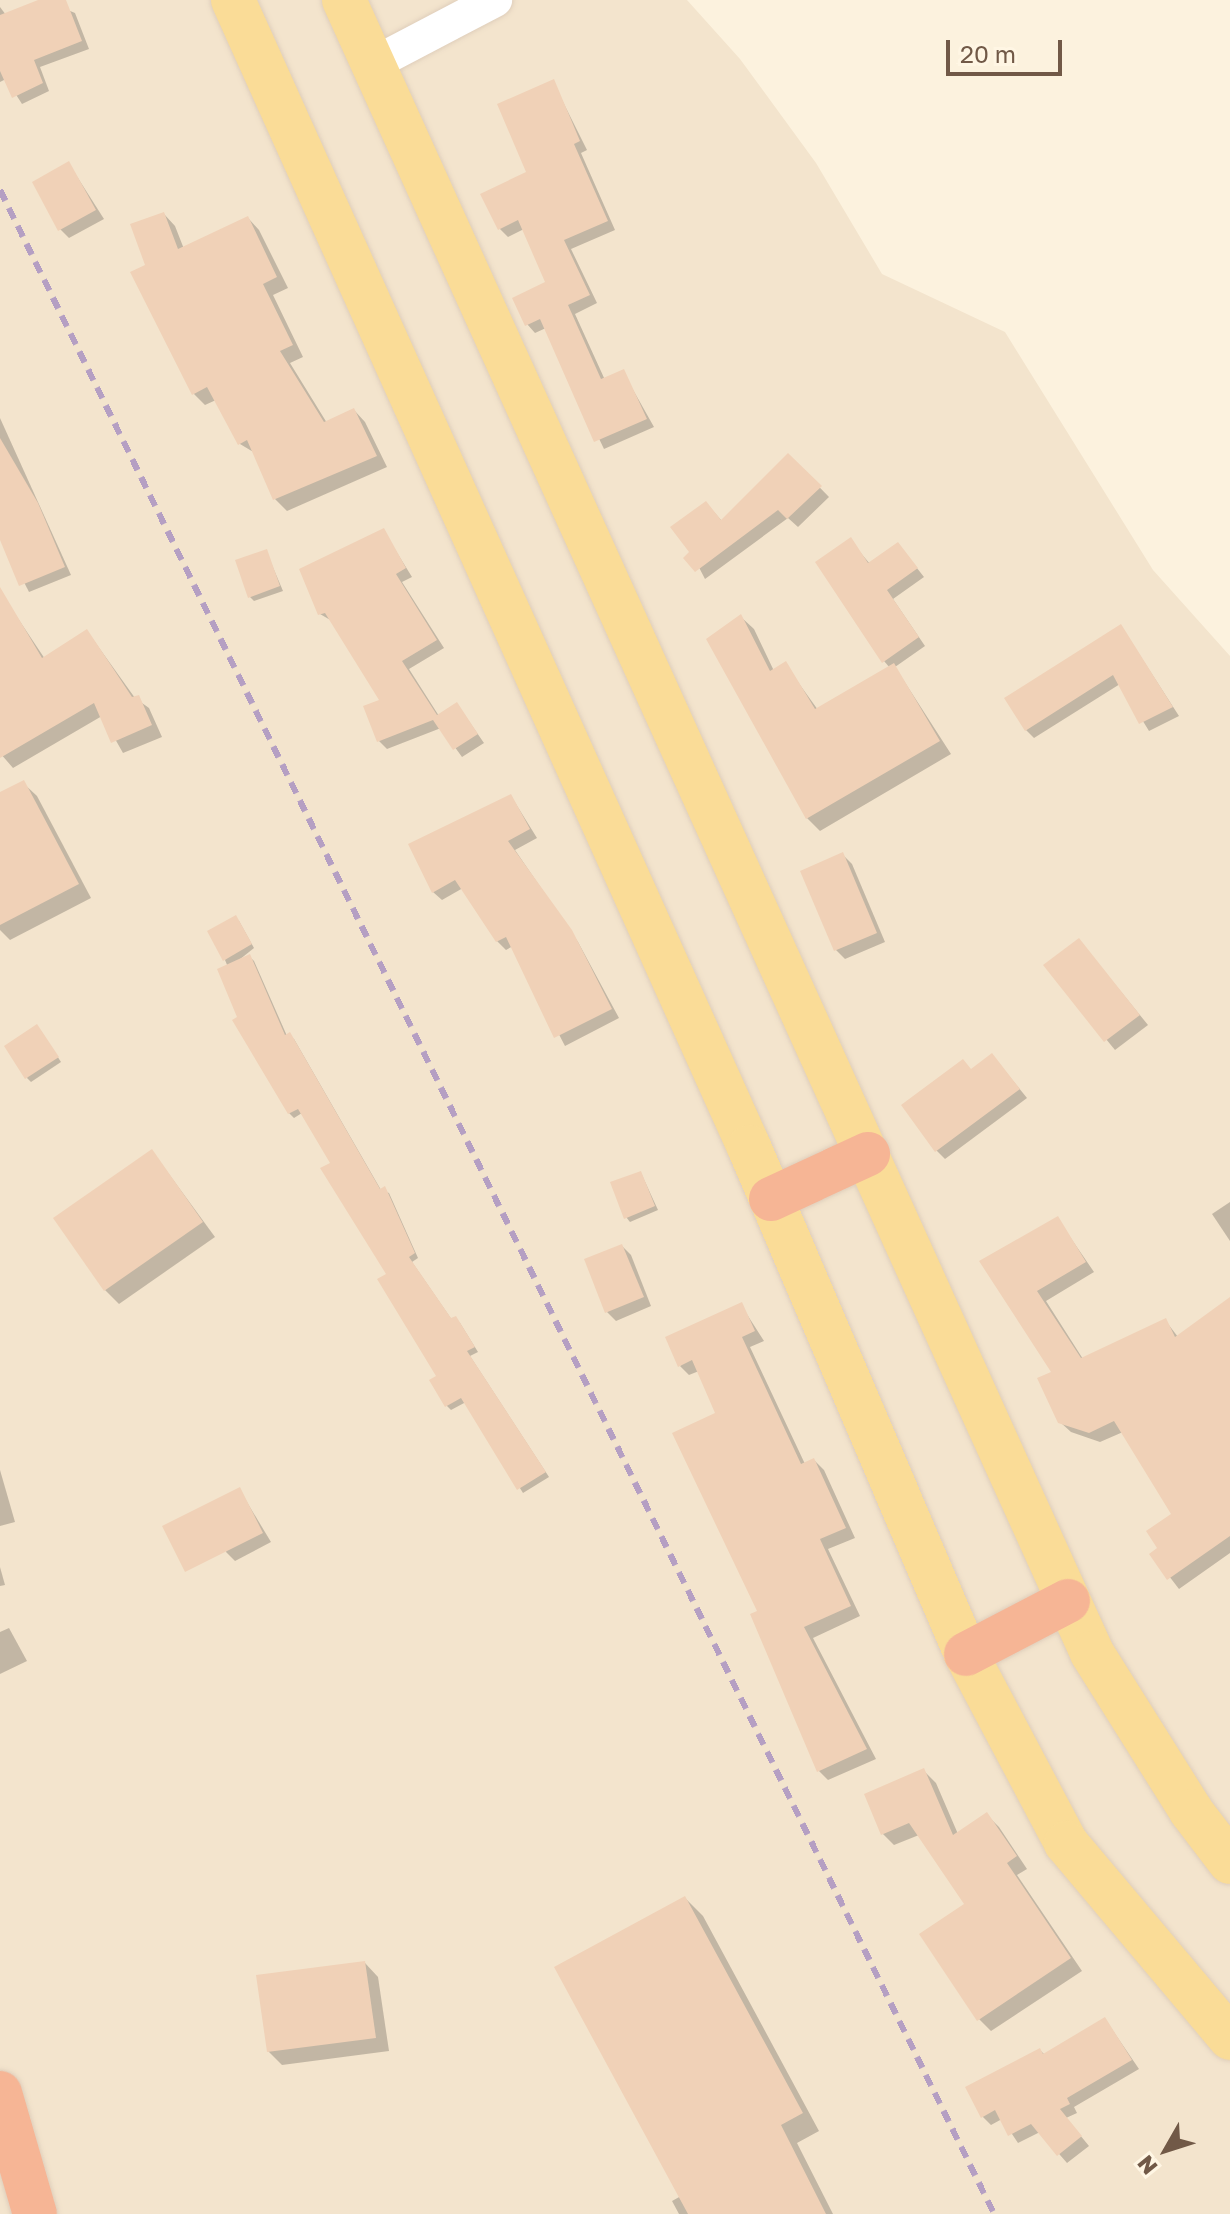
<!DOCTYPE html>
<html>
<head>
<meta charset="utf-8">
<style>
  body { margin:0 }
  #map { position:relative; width:1230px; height:2214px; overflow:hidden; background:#fcf2de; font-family:"Golos Text",sans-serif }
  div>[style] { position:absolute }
  .residential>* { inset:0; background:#f3e4cd }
  .shadow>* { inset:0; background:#0003 }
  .building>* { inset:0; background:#f0d1b7 }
  .roads { filter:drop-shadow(0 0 2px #dfcebb) drop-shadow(0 0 2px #dfcebb) }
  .street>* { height:34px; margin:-17px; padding:0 17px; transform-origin:17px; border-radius:17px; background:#fff }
  .primary>* { height:44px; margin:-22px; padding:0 22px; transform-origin:22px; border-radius:22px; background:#fadc97 }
  .highway>* { height:44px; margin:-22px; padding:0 22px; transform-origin:22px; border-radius:22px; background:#f6b595 }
  .rail>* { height:6px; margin-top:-3px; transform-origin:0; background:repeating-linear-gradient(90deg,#b59fc3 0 12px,transparent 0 20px) }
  span { translate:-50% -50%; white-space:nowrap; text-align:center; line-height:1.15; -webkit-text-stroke:6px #fff6e4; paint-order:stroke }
  .north { position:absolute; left:1126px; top:2110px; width:80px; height:80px; -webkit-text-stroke:6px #fff6e4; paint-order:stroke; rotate:231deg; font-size:22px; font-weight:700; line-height:32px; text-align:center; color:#715947 }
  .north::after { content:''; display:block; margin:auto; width:28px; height:36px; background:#715947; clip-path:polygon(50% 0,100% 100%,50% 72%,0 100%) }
  .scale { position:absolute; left:946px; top:40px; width:116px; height:36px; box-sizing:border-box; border:4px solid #715947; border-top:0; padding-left:10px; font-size:24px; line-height:28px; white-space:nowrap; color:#715947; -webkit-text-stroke:6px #fff6e4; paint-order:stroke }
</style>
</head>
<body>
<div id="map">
  <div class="residential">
    <div style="clip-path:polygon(0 0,687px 0,740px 59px,816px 163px,882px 274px,1005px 332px,1153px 570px,1230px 656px,1230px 2214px,0 2214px)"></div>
  </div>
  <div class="shadow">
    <div style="clip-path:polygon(44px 0,75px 13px,89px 49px,40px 67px,49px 91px,22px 104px,6px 79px,0 82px,0 7px,6px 15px)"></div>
    <div style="clip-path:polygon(553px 82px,587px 150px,581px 153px,615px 230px,571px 249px,597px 303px,575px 314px,605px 380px,623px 372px,654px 427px,604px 449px,546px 328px,535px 333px,527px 324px,548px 283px,524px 229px,508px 237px,499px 228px,528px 173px)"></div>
    <div style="clip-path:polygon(69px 164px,104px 219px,69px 238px,60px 229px)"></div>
    <div style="clip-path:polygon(164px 214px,175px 226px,184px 249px,248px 218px,259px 230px,288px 288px,273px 295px,303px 357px,290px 363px,327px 423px,354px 410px,365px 422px,387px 467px,287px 511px,275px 499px,255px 453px,240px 444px,216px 400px,205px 405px,194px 394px,132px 273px,148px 266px)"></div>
    <div style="clip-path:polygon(0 418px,71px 575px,29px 592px,0 535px)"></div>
    <div style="clip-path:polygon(788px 455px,829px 497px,798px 527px,788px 518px,705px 579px,691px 552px,706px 503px,722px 521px)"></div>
    <div style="clip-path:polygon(383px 530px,412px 577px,402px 582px,444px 648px,409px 669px,439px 716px,457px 704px,484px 743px,462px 757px,441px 728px,387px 749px,379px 741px,366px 708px,382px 701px,332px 621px,320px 614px)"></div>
    <div style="clip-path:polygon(850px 540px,870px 564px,898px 544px,924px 577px,893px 599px,925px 646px,895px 667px,951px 754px,820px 831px,807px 818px,708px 640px,741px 617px,754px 629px,774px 671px,785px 664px,818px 710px,890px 668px,884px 661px)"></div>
    <div style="clip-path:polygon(266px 551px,283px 591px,254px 601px,250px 597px)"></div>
    <div style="clip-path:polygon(13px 611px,45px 659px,87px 631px,135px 698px,149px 708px,162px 737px,123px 753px,102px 716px,13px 768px,0 753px,0 618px)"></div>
    <div style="clip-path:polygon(1121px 626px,1179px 716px,1149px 731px,1120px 684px,1034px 738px,1026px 730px)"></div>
    <div style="clip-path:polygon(23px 783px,37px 796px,91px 898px,10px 940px,0 930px,0 795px)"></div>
    <div style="clip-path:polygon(511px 796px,537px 838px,515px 850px,578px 942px,619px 1018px,565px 1046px,513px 946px,506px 950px,497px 941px,463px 888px,442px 900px,433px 892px)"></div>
    <div style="clip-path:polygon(843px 855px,852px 864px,885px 942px,845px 959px,836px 950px,802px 872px)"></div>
    <div style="clip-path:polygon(239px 921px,254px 948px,234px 964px,250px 957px,254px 961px,287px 1036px,294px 1039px,381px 1190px,389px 1193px,418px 1258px,412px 1262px,452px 1320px,460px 1323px,478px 1352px,470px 1356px,549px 1477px,523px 1493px,466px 1402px,451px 1410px,447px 1406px,439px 1377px,333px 1163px,302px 1113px,294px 1118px,289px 1113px,225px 960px)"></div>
    <div style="clip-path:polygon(1079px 940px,1148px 1025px,1115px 1050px,1046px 966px)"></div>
    <div style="clip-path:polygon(41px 1031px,61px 1062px,31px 1082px,27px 1078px)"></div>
    <div style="clip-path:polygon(992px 1055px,1027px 1098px,945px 1159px,936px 1150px,972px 1071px)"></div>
    <div style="clip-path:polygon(152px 1151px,215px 1237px,119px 1304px,105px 1290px)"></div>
    <div style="clip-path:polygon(641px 1173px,658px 1210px,630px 1222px,626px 1217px)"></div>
    <div style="clip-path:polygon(1230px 1202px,1230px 1241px,1212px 1214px)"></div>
    <div style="clip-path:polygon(1057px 1218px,1094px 1272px,1046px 1301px,1083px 1359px,1165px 1320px,1178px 1337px,1230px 1300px,1230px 1553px,1179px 1589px,1152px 1554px,1160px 1549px,1173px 1515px,1123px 1432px,1100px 1442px,1071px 1432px,1060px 1422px,1054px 1373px,982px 1262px)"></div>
    <div style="clip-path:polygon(622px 1246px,631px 1255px,651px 1306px,616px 1321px,607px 1312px)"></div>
    <div style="clip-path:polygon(741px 1305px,764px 1341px,750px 1347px,805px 1464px,814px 1460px,824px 1470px,855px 1538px,828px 1549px,860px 1616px,813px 1638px,876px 1759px,828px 1780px,819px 1771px,760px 1612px,718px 1414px,699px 1371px,689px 1375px,680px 1366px)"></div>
    <div style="clip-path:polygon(0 1470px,15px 1522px,0 1526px)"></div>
    <div style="clip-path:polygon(239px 1489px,271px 1542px,235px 1561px,226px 1552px)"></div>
    <div style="clip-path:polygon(0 1567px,5px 1585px,0 1586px)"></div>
    <div style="clip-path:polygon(9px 1628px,27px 1661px,0 1674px,0 1632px)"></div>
    <div style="clip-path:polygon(924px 1771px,936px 1783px,958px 1834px,987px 1815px,999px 1827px,1027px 1869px,1017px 1875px,1082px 1971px,991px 2031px,979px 2019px,967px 1905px,919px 1835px,894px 1845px,882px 1833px)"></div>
    <div style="clip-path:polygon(685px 1898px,703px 1916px,819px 2131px,797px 2143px,833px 2214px,679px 2214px,672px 2201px,681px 2196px)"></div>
    <div style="clip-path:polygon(365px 1963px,378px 1977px,389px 2051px,282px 2065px,268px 2051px)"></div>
    <div style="clip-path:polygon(1105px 2019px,1139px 2069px,1074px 2107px,1077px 2113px,1066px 2118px,1089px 2146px,1067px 2163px,1040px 2132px,1018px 2143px,1002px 2119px,991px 2125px,982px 2116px,1040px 2050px,1045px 2055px)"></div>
  </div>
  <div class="building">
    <div style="clip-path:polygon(38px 0,66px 0,82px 41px,34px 60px,43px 83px,12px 98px,0 71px,0 15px)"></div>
    <div style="clip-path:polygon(554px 79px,580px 141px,574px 144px,608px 221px,564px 240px,590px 295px,568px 305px,601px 379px,624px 369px,647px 419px,594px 442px,540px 319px,525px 326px,512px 298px,545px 282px,518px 220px,498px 230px,480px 194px,526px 172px,497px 104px)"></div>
    <div style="clip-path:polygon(69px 161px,96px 210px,58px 231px,32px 182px)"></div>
    <div style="clip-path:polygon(164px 212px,178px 249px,248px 216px,277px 277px,263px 284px,293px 345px,280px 351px,324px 422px,354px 408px,377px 456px,273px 500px,247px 440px,238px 445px,207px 387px,192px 395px,130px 272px,145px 265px,130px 224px)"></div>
    <div style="clip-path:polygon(0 438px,38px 503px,65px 567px,19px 586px,0 540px)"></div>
    <div style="clip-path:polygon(788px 453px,822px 486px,787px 519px,778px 510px,695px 572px,683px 558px,689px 552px,670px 527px,706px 501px,721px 520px)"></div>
    <div style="clip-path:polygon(384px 528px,406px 568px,396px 574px,437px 640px,402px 661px,437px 715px,457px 702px,478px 734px,453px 750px,433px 720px,377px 742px,363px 706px,379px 700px,325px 613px,318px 615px,299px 569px)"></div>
    <div style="clip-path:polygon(851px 537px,868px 563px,898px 542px,918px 568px,887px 590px,919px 637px,882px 663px,815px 562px)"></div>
    <div style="clip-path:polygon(267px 549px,280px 586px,248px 598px,235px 560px)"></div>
    <div style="clip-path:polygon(0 587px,42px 658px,87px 629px,132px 697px,139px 695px,152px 725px,111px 743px,94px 703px,0 758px)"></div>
    <div style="clip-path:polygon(741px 614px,770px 671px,786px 661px,815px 709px,894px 663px,940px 741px,806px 819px,706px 639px)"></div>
    <div style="clip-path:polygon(1121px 624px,1173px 707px,1139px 724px,1113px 675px,1025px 731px,1004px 698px)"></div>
    <div style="clip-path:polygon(24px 780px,79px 884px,0 925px,0 792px)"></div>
    <div style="clip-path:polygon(511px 794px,530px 829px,508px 841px,572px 930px,612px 1009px,554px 1038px,506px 937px,496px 942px,455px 880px,432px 893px,408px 844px)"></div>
    <div style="clip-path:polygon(843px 852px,877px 933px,834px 951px,800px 871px)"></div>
    <div style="clip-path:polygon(236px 915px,252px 944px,223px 961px,207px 931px)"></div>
    <div style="clip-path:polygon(1079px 938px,1140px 1015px,1104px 1042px,1043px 965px)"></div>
    <div style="clip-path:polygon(250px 954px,285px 1035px,290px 1032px,380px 1189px,385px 1186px,415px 1253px,409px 1257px,451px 1318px,456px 1316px,475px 1347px,467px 1351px,546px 1472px,517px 1490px,461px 1398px,445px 1407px,429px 1380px,436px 1376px,377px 1279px,386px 1274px,320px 1168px,330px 1163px,298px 1109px,288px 1114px,232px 1020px,237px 1017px,217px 969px)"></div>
    <div style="clip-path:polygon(37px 1024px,59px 1057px,25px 1079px,4px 1046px)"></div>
    <div style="clip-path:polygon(992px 1053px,1020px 1089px,935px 1152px,901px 1105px,963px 1059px,971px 1069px)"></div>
    <div style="clip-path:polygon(152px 1149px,203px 1222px,104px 1291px,53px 1218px)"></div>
    <div style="clip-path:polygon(641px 1171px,655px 1206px,624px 1219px,610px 1182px)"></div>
    <div style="clip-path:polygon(1058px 1216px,1086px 1262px,1037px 1291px,1081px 1358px,1166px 1318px,1175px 1337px,1230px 1297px,1230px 1536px,1167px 1580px,1149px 1554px,1157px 1548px,1146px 1531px,1171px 1514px,1114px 1421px,1089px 1433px,1058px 1423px,1037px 1378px,1051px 1372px,979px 1261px)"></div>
    <div style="clip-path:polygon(622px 1244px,644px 1297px,605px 1313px,584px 1259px)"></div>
    <div style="clip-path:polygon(742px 1302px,755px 1331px,742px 1337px,801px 1464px,814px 1458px,846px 1528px,820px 1539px,851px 1606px,804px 1627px,867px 1749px,817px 1772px,750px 1614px,757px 1611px,672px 1433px,715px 1413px,692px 1360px,678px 1367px,665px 1337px)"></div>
    <div style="clip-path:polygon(240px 1487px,263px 1533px,185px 1572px,162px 1526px)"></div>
    <div style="clip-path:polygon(924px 1768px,953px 1835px,987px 1812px,1017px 1856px,1007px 1863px,1071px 1958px,977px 2021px,919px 1934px,964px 1904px,909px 1823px,881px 1835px,864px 1794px)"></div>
    <div style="clip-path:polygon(685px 1896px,803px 2113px,781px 2125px,826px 2214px,688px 2214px,554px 1967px)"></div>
    <div style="clip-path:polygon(365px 1961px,376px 2038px,267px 2052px,256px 1975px)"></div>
    <div style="clip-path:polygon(1105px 2017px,1132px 2060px,1067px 2098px,1070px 2104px,1060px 2109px,1082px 2136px,1057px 2156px,1031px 2124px,1008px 2136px,995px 2110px,981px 2118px,965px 2087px,1040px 2048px,1043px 2054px)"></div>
  </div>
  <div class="roads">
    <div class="street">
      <div style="left:373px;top:64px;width:138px;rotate:-27.7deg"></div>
    </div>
    <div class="primary">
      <div style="left:233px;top:0;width:1258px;rotate:65.78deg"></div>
      <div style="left:749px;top:1147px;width:551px;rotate:66.83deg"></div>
      <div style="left:966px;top:1654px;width:214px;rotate:62.1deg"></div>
      <div style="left:1066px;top:1843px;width:255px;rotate:49.9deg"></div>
      <div style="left:344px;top:0;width:1814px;rotate:65.65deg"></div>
      <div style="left:1092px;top:1653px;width:186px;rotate:57.9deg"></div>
      <div style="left:1191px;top:1811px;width:64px;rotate:52.6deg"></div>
    </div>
    <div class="highway">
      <div style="left:771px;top:1199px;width:107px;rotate:-24.9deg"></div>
      <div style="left:966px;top:1654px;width:115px;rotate:-27.5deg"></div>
      <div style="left:0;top:2093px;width:126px;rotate:73.9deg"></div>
    </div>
  </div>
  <div class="rail">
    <div style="left:0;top:190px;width:2255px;rotate:63.84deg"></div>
  </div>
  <div class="north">N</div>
  <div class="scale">20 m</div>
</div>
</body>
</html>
